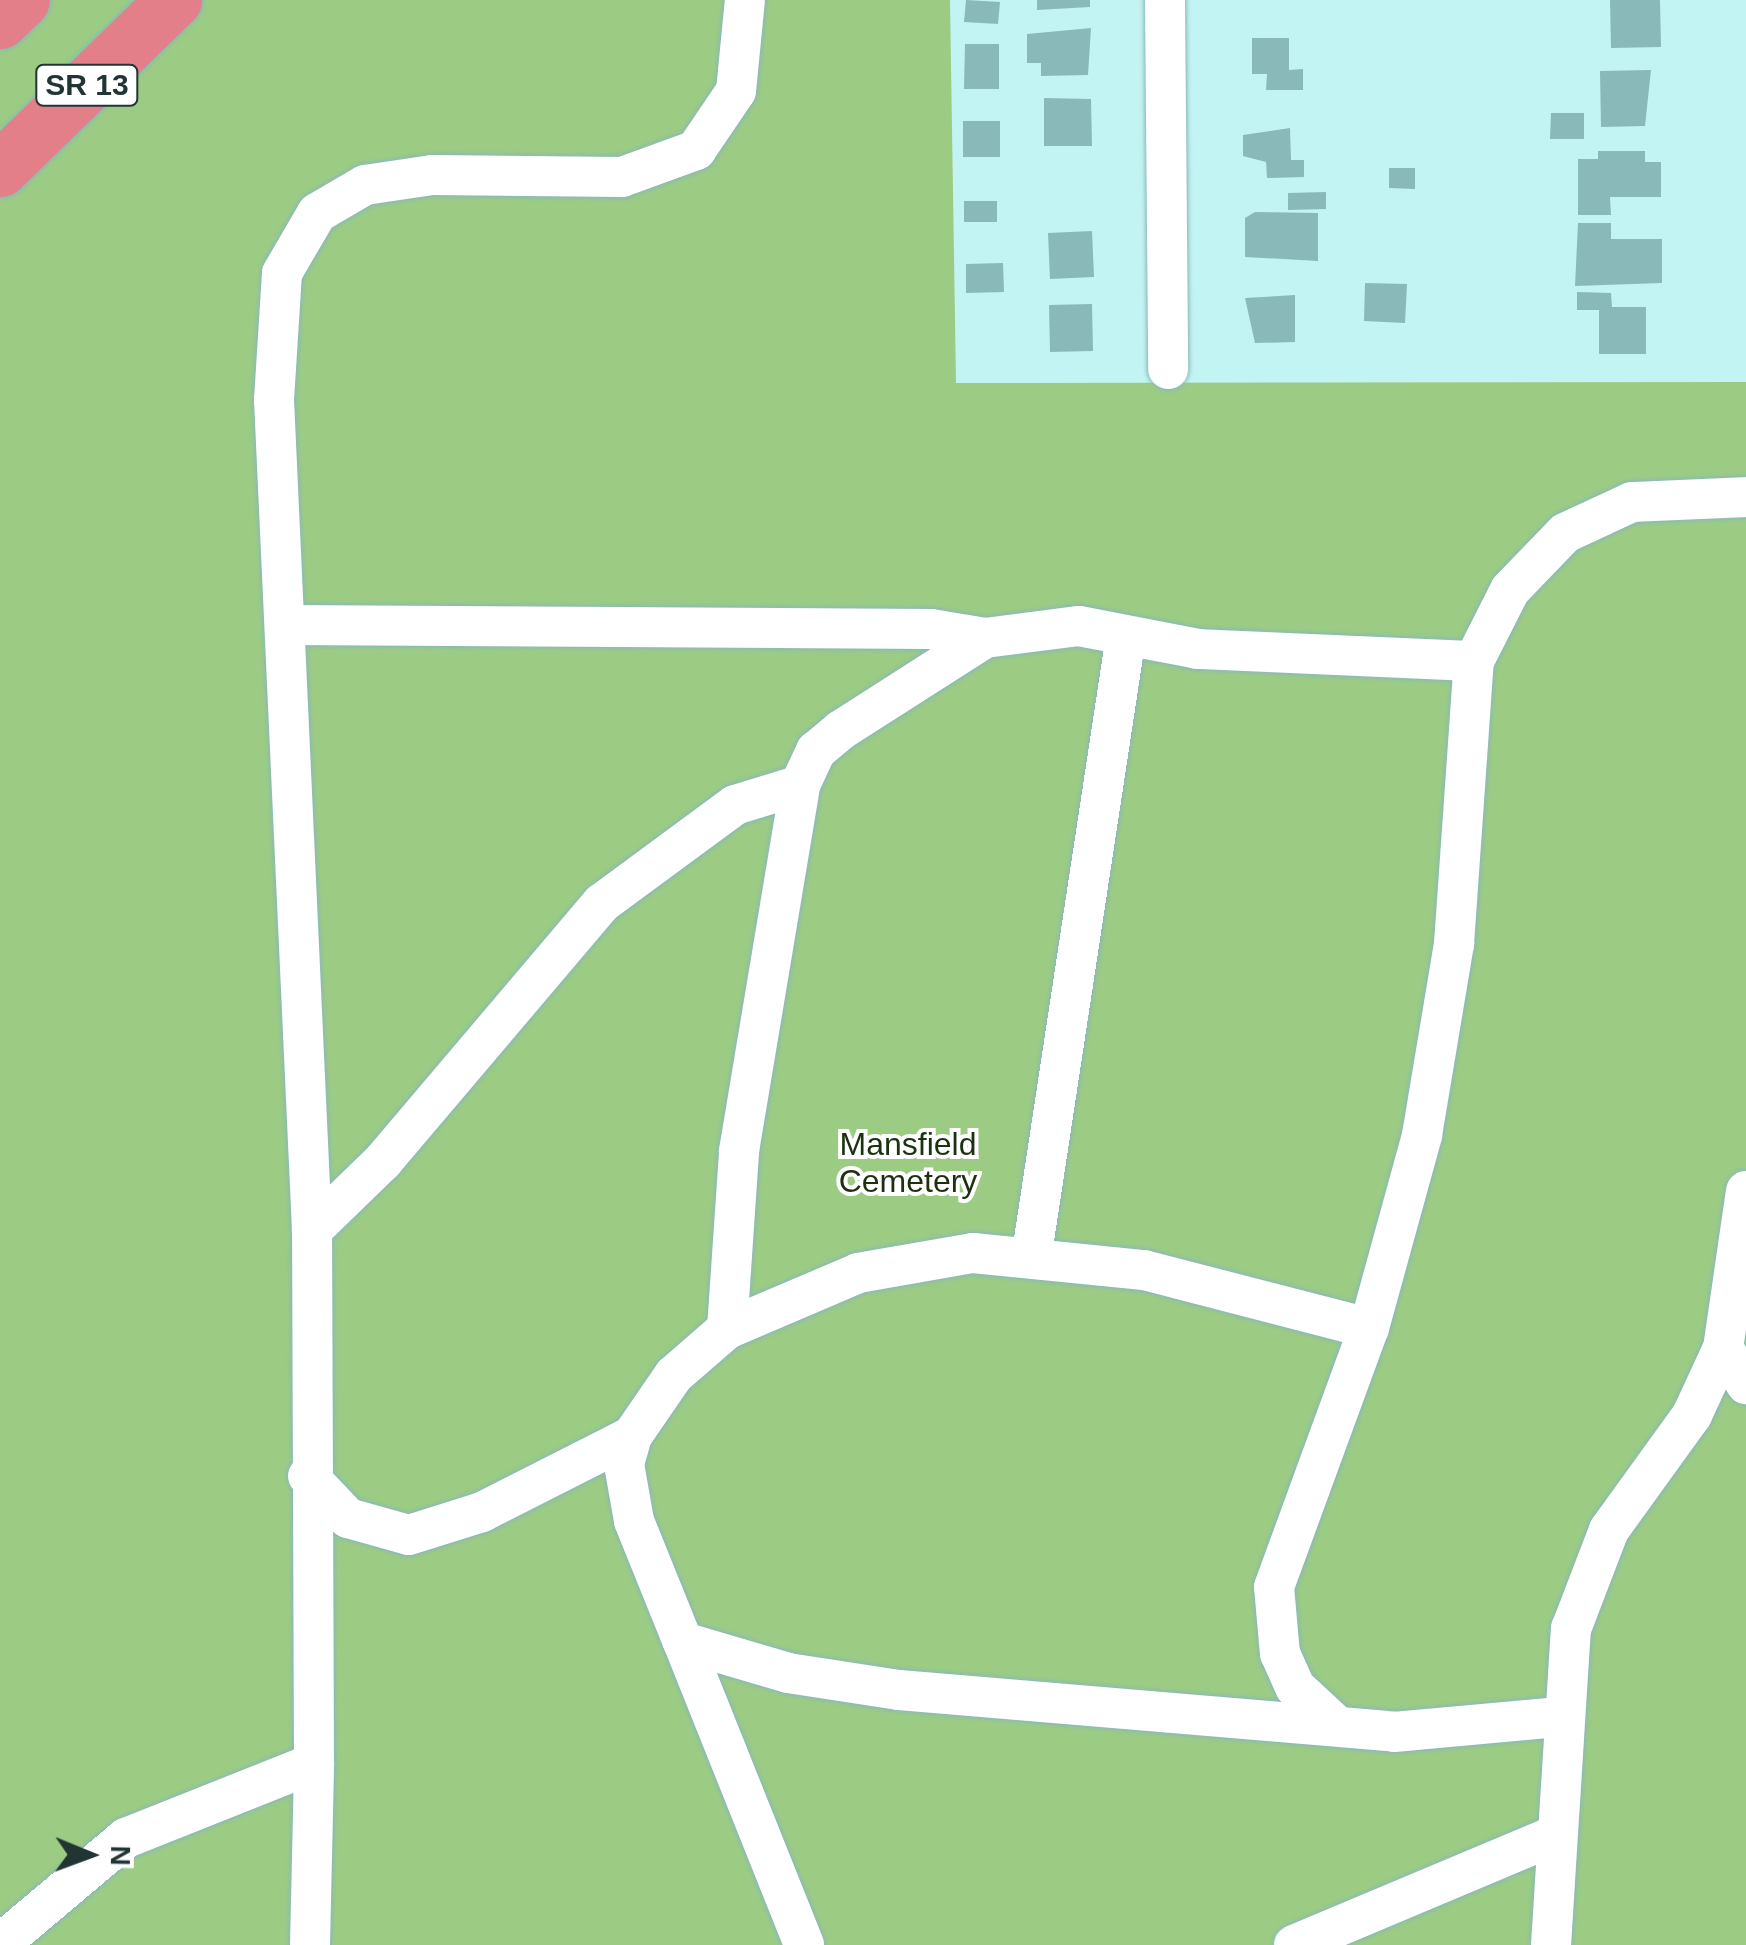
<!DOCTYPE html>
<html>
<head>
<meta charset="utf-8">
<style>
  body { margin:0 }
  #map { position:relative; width:1746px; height:1945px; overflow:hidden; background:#c3f4f4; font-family:Arial,sans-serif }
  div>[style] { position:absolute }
  .green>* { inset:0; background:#9ccc84 }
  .building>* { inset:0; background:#89b9b9 }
  .roads { filter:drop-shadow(0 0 2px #89b8b8) drop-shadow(0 0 2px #89b8b8) }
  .minor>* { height:40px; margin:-20px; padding:0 20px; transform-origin:20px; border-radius:20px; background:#fff }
  .highway>* { height:55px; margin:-27.5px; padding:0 27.5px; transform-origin:27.5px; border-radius:27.5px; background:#e37f88 }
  span { translate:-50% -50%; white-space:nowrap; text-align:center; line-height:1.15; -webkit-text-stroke:8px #fff; paint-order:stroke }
  .shield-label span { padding:2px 8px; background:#fff; border:2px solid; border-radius:8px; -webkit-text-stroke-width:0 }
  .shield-label { font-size:30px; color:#223535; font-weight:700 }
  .park-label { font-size:32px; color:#1c3110 }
  .north { position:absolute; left:40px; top:1805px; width:100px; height:100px; -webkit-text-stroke:8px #fff; paint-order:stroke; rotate:91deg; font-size:28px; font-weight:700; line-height:40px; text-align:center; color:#223535 }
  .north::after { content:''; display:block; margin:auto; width:35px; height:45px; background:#223535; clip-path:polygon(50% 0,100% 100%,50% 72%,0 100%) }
</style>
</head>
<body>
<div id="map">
  <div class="green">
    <div style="clip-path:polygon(0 0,950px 0,956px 383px,1746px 382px,1746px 1945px,0 1945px)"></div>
  </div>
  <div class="building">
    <div style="clip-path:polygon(966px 0,1000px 2px,998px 24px,964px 22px)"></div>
    <div style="clip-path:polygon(1037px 0,1090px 0,1090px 7px,1037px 10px)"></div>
    <div style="clip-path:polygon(1610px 0,1660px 0,1661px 47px,1611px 48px)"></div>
    <div style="clip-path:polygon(1091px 28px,1088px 75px,1041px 76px,1041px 63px,1027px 63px,1027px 34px)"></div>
    <div style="clip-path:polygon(1252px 38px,1289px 38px,1289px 70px,1303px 69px,1303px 90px,1266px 90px,1267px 74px,1252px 74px)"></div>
    <div style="clip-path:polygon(965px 44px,999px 44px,999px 89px,964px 89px)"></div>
    <div style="clip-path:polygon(1651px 70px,1645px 126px,1601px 127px,1600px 71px)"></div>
    <div style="clip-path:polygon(1044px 98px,1091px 99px,1092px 146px,1044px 146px)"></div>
    <div style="clip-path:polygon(1551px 113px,1584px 113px,1584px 139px,1550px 139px)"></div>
    <div style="clip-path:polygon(963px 121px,1000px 121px,1000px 157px,963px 157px)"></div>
    <div style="clip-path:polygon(1290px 128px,1291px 160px,1304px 160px,1304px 177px,1267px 178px,1266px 162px,1243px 156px,1243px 135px)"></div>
    <div style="clip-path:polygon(1598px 151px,1645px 151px,1645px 162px,1661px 162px,1661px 197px,1610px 197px,1611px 215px,1578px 215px,1578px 159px,1598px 159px)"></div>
    <div style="clip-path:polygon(1389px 168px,1415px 168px,1415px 189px,1389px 188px)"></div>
    <div style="clip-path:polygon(1326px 192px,1326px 209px,1288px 210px,1288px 193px)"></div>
    <div style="clip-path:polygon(964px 201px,997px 201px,997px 222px,964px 222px)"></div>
    <div style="clip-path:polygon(1255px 212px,1318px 213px,1318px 261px,1245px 257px,1245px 218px)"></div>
    <div style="clip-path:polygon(1578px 223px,1611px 223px,1611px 239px,1662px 239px,1662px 283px,1575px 286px)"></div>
    <div style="clip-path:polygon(1092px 231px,1094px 277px,1050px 279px,1048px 233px)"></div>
    <div style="clip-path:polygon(1003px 263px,1004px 292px,966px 293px,966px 264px)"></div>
    <div style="clip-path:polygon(1365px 283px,1407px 284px,1405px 323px,1364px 321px)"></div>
    <div style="clip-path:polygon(1577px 292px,1611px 293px,1612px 307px,1646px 307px,1646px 354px,1599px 354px,1599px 310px,1577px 310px)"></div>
    <div style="clip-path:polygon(1295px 295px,1295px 342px,1255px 343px,1245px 298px)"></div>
    <div style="clip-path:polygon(1092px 304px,1093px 351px,1050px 352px,1049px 305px)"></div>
  </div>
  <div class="roads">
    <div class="minor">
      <div style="left:1165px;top:0;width:369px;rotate:89.5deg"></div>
      <div style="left:288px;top:625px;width:643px;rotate:0.36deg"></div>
      <div style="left:931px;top:629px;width:55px;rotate:9.5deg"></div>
      <div style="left:1746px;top:1191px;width:159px;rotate:98.3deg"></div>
      <div style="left:1723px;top:1348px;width:43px;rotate:57.4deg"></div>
      <div style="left:312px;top:1230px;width:831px;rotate:-92.62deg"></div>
      <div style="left:274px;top:400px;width:127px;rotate:-86.4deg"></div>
      <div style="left:282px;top:273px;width:69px;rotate:-59.7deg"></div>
      <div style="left:317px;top:213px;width:56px;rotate:-30.3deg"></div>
      <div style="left:365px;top:185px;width:68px;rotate:-8.5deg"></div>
      <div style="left:432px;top:175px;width:190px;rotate:0.6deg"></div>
      <div style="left:622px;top:177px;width:79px;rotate:-20deg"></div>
      <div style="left:696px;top:150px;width:71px;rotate:-55.9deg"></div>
      <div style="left:736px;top:91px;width:91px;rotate:-84.4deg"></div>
      <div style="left:1032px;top:1253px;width:624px;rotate:-81.34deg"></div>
      <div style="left:727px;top:1329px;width:142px;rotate:-23.1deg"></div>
      <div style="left:858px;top:1273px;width:117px;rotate:-9.9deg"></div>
      <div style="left:973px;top:1253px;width:172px;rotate:5.7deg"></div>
      <div style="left:1144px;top:1270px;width:232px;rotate:14.5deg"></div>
      <div style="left:632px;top:1436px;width:29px;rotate:106deg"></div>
      <div style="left:624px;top:1464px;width:58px;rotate:80deg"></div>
      <div style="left:634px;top:1521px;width:131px;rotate:68deg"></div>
      <div style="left:683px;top:1642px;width:109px;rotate:16.4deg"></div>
      <div style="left:788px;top:1673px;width:112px;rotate:8.7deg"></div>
      <div style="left:899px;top:1690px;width:497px;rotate:4.8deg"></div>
      <div style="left:1394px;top:1732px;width:167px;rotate:-5.2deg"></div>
      <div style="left:308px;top:1476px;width:58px;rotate:46.4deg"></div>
      <div style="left:348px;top:1518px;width:63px;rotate:15.6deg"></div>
      <div style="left:409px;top:1535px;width:77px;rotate:-17.5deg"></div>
      <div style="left:482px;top:1512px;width:168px;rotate:-26.9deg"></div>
      <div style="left:632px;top:1436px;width:74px;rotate:-55.5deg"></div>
      <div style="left:674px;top:1375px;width:70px;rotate:-41deg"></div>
      <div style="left:727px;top:1329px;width:178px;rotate:-86.1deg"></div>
      <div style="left:739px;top:1151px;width:371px;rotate:-80.5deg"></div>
      <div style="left:683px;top:1642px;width:326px;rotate:68.2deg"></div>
      <div style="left:1337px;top:1726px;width:57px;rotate:-137.1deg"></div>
      <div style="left:1295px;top:1687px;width:36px;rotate:-114deg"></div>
      <div style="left:1280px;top:1654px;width:67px;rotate:-95.1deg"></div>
      <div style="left:1274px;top:1587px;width:276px;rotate:-69.9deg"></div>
      <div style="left:1369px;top:1328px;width:200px;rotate:-74.6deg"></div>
      <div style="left:1422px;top:1135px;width:194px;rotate:-80.5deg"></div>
      <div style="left:1454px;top:944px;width:284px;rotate:-86deg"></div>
      <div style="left:0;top:1944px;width:165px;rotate:-40.1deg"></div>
      <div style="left:126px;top:1838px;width:202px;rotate:-21.7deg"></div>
      <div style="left:314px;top:1763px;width:533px;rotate:-90.21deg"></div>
      <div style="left:312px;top:1230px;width:99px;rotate:-44.2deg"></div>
      <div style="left:383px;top:1161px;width:338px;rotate:-49.7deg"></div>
      <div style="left:602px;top:903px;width:165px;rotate:-36.4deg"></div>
      <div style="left:735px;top:805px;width:68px;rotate:-17.1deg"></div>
      <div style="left:800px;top:785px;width:38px;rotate:-65deg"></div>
      <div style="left:816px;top:751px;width:33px;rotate:-40deg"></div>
      <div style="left:841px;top:730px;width:171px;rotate:-32.6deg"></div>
      <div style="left:985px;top:638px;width:95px;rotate:-7.3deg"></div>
      <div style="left:1079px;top:626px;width:121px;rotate:10.9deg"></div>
      <div style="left:1198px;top:649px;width:276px;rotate:2.5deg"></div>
      <div style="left:1474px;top:661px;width:80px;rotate:-63.1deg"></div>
      <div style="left:1510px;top:590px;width:79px;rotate:-46deg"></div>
      <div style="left:1565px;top:533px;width:74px;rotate:-24.8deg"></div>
      <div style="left:1632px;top:502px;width:114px;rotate:-2.5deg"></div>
      <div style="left:310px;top:1945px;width:182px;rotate:-88.7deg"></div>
      <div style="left:1294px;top:1945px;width:281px;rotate:-22.8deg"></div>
      <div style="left:1551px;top:1945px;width:317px;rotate:-86.4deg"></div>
      <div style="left:1571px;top:1629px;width:106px;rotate:-69deg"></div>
      <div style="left:1609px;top:1530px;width:142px;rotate:-54.2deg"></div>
      <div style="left:1692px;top:1415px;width:74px;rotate:-65.2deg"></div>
    </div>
    <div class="highway">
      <div style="left:0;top:21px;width:30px;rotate:-44deg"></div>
      <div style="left:0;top:169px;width:243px;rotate:-44.2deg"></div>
    </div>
  </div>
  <div class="shield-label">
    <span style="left:87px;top:85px">SR 13</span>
  </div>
  <div class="park-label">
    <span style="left:908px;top:1163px">Mansfield<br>Cemetery</span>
  </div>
  <div class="north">N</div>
</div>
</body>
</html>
